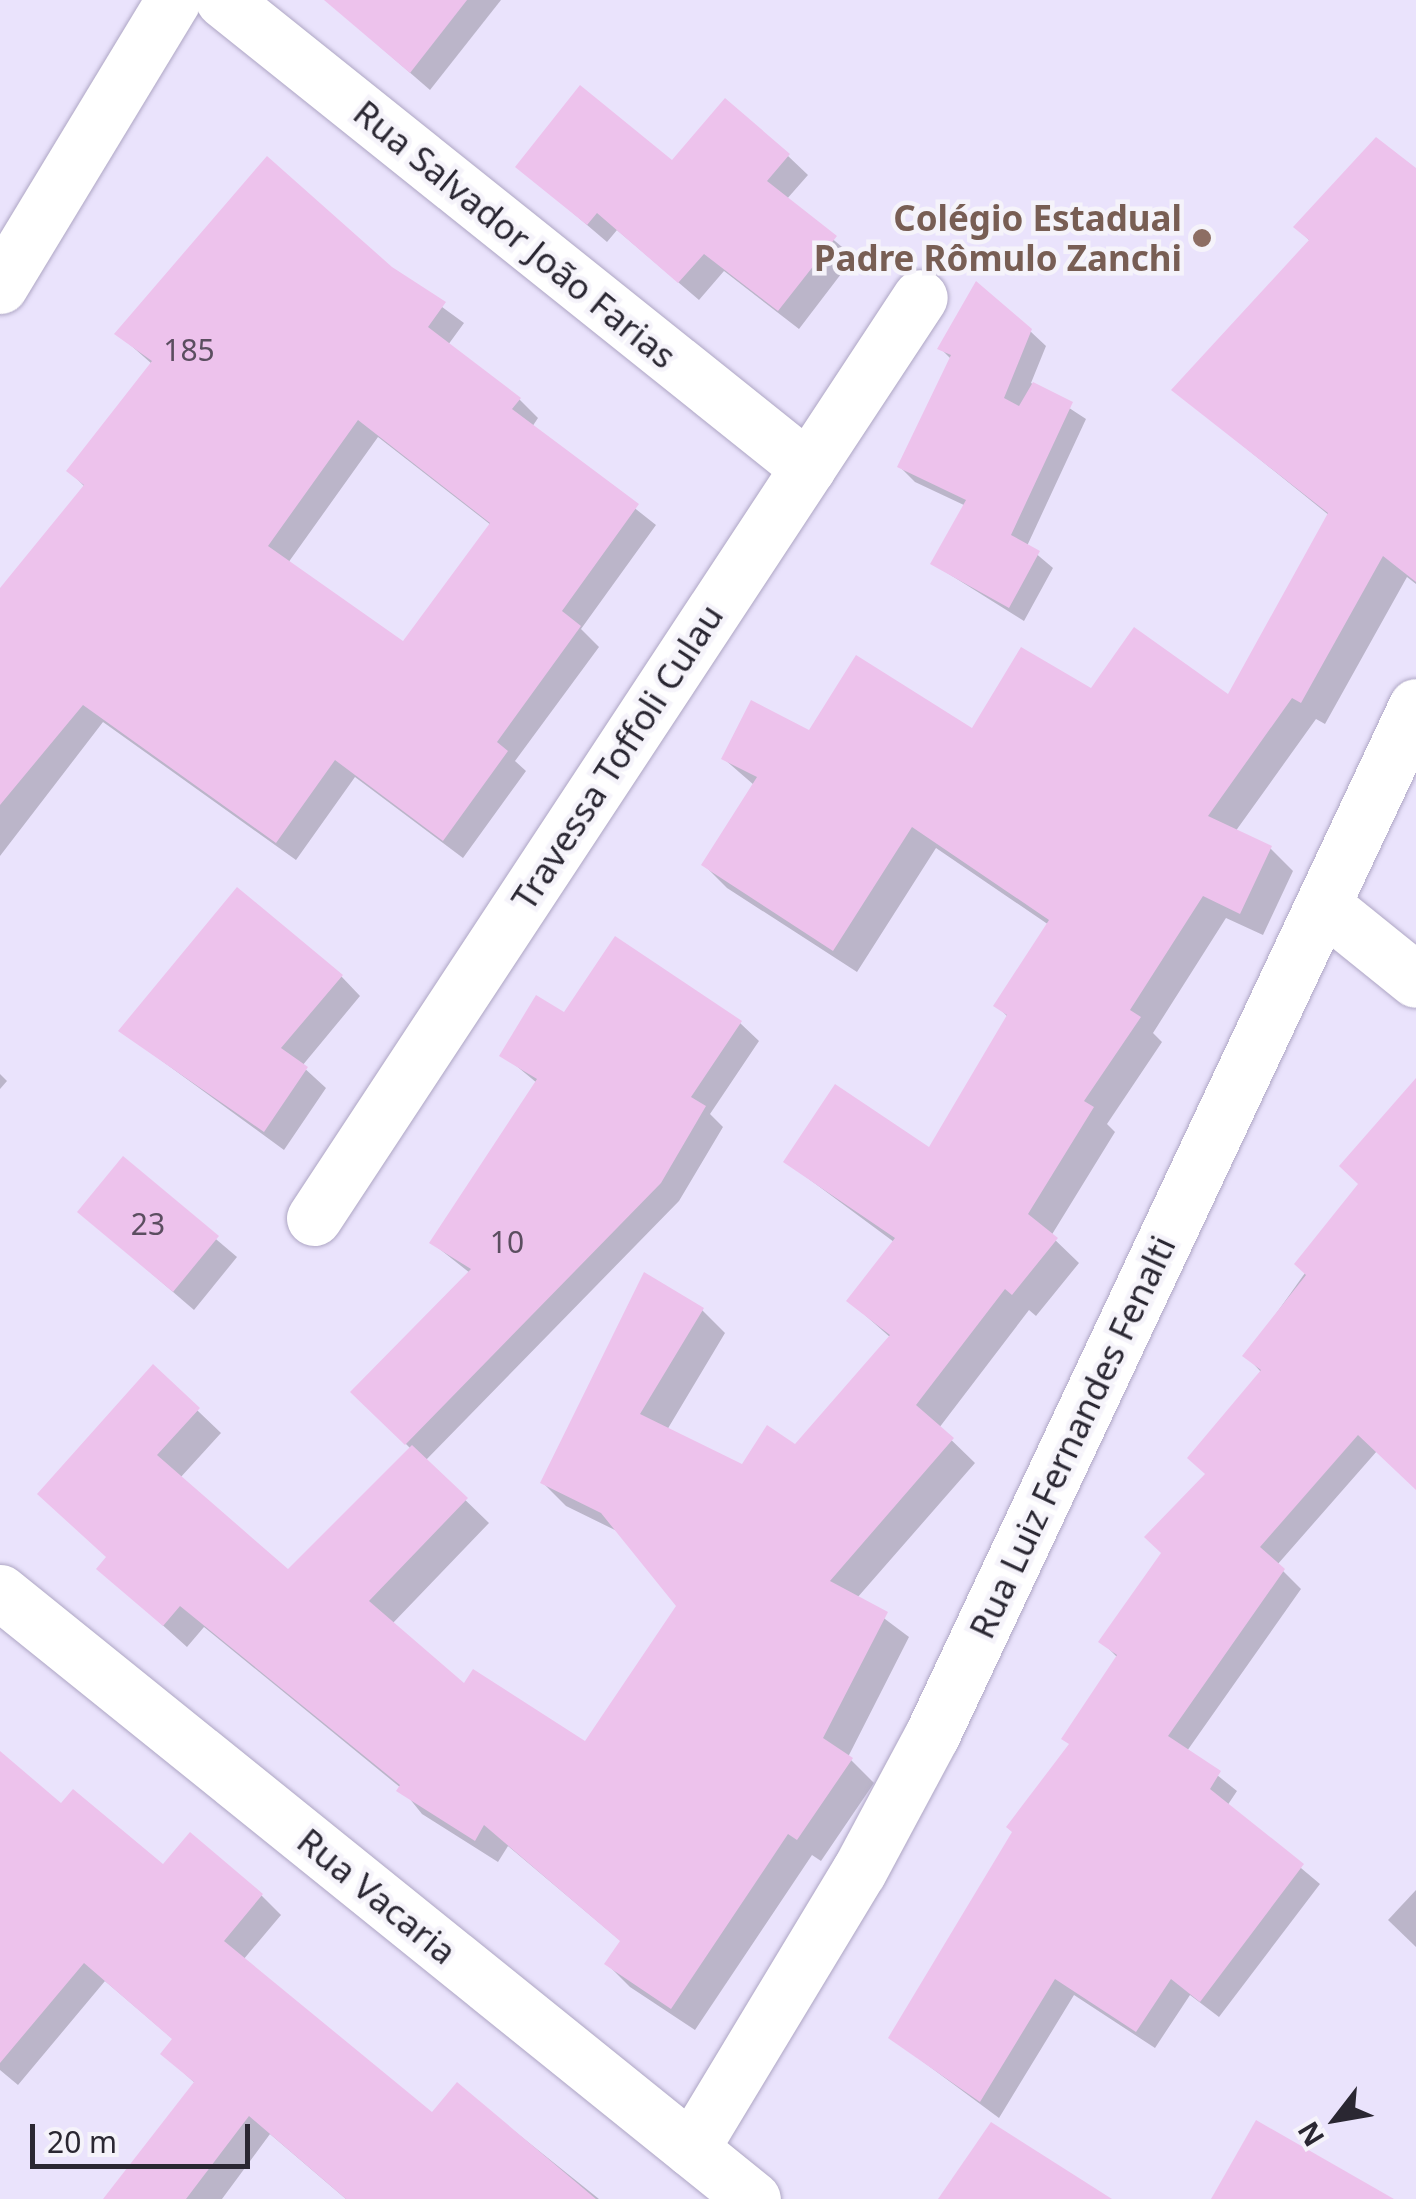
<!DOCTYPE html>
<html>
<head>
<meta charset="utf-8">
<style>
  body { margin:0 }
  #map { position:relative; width:1416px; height:2199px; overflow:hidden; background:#eae3fc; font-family:"Noto Sans",sans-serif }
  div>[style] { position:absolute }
  .shadow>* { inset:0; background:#0003 }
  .building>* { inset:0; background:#edc2ec }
  .roads { filter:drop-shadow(0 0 2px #aea6c4) drop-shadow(0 0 2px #aea6c4) }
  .minor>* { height:55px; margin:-27.5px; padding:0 27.5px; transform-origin:27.5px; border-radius:27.5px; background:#fff }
  .tertiary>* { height:55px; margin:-27.5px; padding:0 27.5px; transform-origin:27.5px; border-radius:27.5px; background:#fff }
  .dots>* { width:28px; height:28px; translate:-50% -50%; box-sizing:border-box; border:5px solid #f5f3fa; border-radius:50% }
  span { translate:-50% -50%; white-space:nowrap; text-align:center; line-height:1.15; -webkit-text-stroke:9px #f5f3fa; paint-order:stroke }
  .number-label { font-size:30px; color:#5b4e60 }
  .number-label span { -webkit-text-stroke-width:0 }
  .education-label { font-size:35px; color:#785e54; font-weight:700 }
  .right { translate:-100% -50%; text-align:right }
  .street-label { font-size:35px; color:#2a2732 }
  .north { position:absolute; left:1286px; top:2069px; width:100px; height:100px; -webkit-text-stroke:8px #f5f3fa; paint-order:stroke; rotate:239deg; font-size:28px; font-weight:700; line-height:40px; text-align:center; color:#2a2732 }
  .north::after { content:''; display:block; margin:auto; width:35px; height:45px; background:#2a2732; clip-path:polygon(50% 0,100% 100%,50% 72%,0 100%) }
  .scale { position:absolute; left:30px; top:2124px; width:220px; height:45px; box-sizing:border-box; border:5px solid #2a2732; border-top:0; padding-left:12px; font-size:30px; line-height:35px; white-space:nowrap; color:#2a2732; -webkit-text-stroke:8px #f5f3fa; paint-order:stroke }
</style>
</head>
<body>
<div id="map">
  <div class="shadow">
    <div style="clip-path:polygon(326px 0,501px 0,430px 90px)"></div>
    <div style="clip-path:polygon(788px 156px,808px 175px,786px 200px,854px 257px,799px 329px,724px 271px,699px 300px,617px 230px,607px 242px,518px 166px)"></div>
    <div style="clip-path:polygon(1416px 171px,1416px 584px,1407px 577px,1325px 724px,1316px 719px,1235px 832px,1270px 848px,1293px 871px,1263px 935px,1226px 918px,1153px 1033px,1162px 1042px,1107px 1124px,1115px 1132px,1051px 1236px,1079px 1263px,1036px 1316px,1029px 1310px,939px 1428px,975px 1463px,857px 1598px,909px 1637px,848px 1757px,874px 1783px,821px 1861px,812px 1855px,695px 2030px,630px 1987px,607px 1964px,622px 1942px,508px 1846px,498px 1862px,422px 1814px,401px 1788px,204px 1627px,187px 1647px,100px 1569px,109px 1558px,153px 1368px,221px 1433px,180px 1478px,288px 1572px,411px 1449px,354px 1392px,470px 1273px,432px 1243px,537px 1083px,503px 1055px,564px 1015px,740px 1023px,759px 1041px,710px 1114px,723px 1127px,679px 1201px,425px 1461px,489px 1523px,392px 1624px,465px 1687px,585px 1744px,679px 1606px,619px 1532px,566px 1506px,543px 1483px,702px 1310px,725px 1333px,667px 1430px,742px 1467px,796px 1447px,891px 1338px,849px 1301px,894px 1242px,786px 1162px,930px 1150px,1009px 1018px,997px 1006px,1049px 925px,936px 848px,857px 972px,727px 888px,704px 865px,754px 785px,724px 759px,810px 733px,973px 732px,1092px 691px,1229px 698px,1330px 516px,1174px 390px,1311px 242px,1296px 227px)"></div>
    <div style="clip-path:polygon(evenodd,390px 269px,464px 323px,448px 345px,519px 399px,538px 418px,532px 427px,656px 525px,581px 629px,599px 647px,515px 761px,526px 771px,463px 858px,355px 777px,296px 860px,103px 722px,0 856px,0 592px,85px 487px,69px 471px,152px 364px,118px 334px,390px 269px,378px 437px,491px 525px,403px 644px,288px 563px,378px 437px)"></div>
    <div style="clip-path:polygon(1030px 331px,1046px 346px,1031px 383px,1086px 419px,1027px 546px,1053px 568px,1024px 621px,933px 564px,966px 506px,915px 482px,900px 467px,952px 360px,940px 348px)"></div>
    <div style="clip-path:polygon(341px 976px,360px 996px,302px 1066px,326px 1088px,284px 1150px,121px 1031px)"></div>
    <div style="clip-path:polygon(0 1074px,7px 1081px,0 1089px)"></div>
    <div style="clip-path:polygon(1416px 1117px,1416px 1488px,1377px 1451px,1277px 1565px,1301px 1589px,1187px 1751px,1237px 1791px,1227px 1806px,1320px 1884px,1219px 2017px,1190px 1995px,1155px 2048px,1074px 1995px,999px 2118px,891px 2038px,1071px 1746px,1118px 1658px,1101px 1641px,1164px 1553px,1262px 1373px,1246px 1356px)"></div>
    <div style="clip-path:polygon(123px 1160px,237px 1257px,194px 1310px,80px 1212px)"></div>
    <div style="clip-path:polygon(0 1755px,62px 1806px,163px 1868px,261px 1895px,281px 1915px,243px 1960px,432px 2115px,457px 2085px,599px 2199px,346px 2199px,270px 2134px,222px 2199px,110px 2199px,196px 2084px,163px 2054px,174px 2040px,105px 1981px,18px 2085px,0 2070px)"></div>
    <div style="clip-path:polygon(1416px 1890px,1416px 1947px,1388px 1920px)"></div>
  </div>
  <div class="building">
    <div style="clip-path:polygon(324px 0,467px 0,410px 73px)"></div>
    <div style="clip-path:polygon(580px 85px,672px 160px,725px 98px,790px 154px,767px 181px,837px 236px,778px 311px,704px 254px,678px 283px,597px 213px,587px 225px,515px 167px)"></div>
    <div style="clip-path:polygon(1376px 137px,1416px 168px,1416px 582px,1383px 556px,1301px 703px,1292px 698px,1208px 816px,1272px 846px,1240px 914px,1203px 896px,1130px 1010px,1141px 1017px,1084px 1101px,1094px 1107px,1028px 1214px,1058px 1238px,1012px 1295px,1005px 1289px,916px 1405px,954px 1438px,830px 1581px,888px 1612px,823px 1738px,853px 1758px,797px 1840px,788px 1834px,671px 2009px,604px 1964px,620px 1941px,484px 1825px,475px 1841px,396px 1791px,400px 1785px,180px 1606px,163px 1626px,96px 1569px,106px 1557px,37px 1494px,153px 1364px,200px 1408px,157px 1455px,288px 1569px,412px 1445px,468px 1498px,369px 1601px,464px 1683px,473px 1669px,585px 1741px,676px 1606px,601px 1513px,540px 1483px,644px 1272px,704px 1308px,640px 1414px,742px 1464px,767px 1425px,795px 1444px,890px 1335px,846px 1301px,895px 1238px,783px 1162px,835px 1084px,929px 1147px,1007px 1015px,993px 1006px,1049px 920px,912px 827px,833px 951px,701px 865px,757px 777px,721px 759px,751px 700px,809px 730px,856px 655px,972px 728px,1021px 647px,1091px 688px,1134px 627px,1228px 694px,1328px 513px,1171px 390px,1309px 240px,1293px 227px)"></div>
    <div style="clip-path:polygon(evenodd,267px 156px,392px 267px,446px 302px,428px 327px,521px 398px,512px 409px,639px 504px,562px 611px,581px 626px,497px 742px,508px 751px,443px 841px,335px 760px,276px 843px,83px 705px,0 805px,0 588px,84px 485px,66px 471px,152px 361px,114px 334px,267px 156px,358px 420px,490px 523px,403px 641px,268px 546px,358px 420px)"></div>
    <div style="clip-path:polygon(976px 281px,1032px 329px,1004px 398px,1019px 406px,1033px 382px,1073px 402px,1011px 535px,1040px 551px,1009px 608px,930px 564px,966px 500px,897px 467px,951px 355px,937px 349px)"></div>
    <div style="clip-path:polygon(237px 887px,343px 975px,281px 1048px,308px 1067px,264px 1132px,118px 1031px)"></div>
    <div style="clip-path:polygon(615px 936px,742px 1021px,691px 1097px,706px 1106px,661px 1183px,405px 1445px,350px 1392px,471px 1269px,429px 1243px,537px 1079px,499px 1056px,536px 995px,564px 1012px)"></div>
    <div style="clip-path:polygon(1416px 1078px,1416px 1490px,1358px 1435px,1260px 1547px,1285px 1569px,1168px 1736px,1221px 1771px,1210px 1789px,1304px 1864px,1200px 2002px,1171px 1979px,1136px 2032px,1055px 1979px,980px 2102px,888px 2038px,1012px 1832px,1006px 1827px,1069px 1744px,1061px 1739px,1117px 1655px,1098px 1642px,1161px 1553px,1144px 1537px,1205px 1474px,1187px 1458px,1261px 1370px,1242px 1356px,1306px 1275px,1294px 1264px,1358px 1184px,1339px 1166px)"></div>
    <div style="clip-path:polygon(123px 1156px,219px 1236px,173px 1292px,77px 1212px)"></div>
    <div style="clip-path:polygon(0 1751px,61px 1803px,73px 1789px,163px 1864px,190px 1832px,263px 1894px,224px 1941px,432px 2112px,457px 2082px,596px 2199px,346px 2199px,249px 2116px,186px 2199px,103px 2199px,194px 2082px,160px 2054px,172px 2039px,84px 1963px,0 2063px)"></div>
    <div style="clip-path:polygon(1256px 2120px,1394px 2199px,1211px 2199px)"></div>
    <div style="clip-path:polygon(991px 2122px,1112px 2199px,938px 2199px)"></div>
  </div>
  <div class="roads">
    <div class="minor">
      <div style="left:223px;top:0;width:749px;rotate:38.66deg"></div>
      <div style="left:1323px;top:905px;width:119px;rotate:38.9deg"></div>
      <div style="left:314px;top:1218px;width:1102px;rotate:-56.66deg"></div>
      <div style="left:691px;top:2149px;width:325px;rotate:-58.9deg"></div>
      <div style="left:859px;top:1871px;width:154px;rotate:-61.8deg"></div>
      <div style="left:932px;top:1735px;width:1137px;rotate:-64.81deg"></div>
    </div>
    <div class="tertiary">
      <div style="left:0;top:286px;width:334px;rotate:-58.8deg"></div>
      <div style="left:0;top:1592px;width:967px;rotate:38.87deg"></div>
    </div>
  </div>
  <div class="dots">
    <div style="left:1202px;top:238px;background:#8d6e63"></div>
  </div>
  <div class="number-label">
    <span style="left:189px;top:350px">185</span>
    <span style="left:148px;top:1224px">23</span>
    <span style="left:507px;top:1242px">10</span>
  </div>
  <div class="education-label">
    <span class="right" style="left:1182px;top:238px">Colégio Estadual<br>Padre Rômulo Zanchi</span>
  </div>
  <div class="street-label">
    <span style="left:515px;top:234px;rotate:39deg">Rua Salvador João Farias</span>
    <span style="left:617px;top:757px;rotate:-57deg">Travessa Toffoli Culau</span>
    <span style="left:1072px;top:1437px;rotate:-65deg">Rua Luiz Fernandes Fenalti</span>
    <span style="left:377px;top:1896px;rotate:39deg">Rua Vacaria</span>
  </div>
  <div class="north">N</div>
  <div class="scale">20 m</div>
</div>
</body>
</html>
